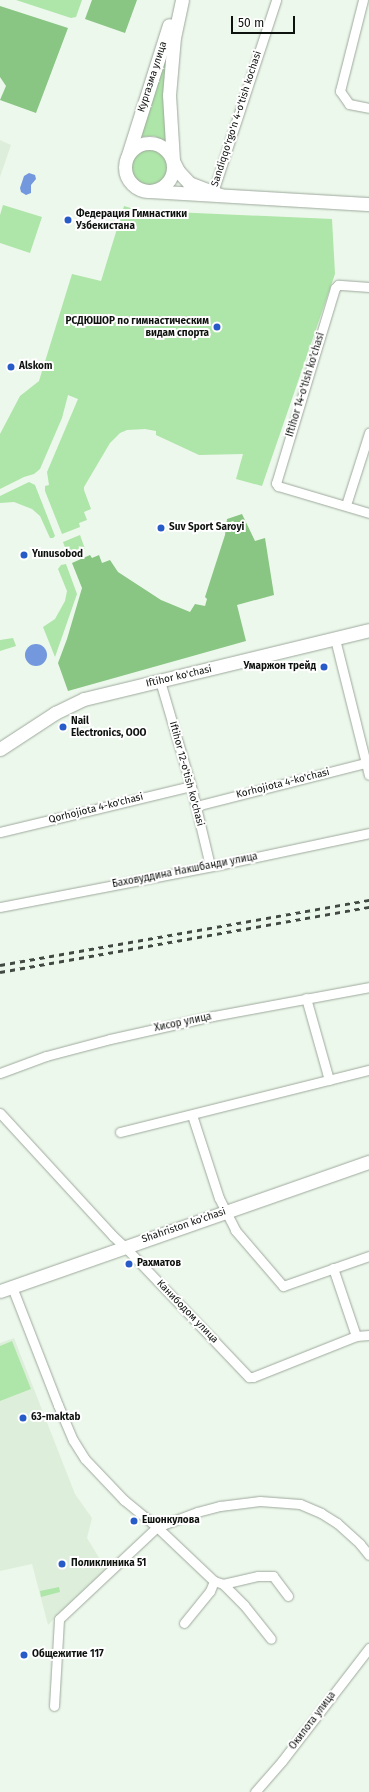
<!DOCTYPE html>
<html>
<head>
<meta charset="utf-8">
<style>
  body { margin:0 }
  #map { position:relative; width:369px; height:1792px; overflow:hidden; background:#ecf8eb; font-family:"Fira Sans",sans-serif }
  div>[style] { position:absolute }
  .built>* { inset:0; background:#ddefdb }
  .green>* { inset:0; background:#aee5a8 }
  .round { border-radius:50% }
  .forest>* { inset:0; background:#89c583 }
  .water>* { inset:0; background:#7498de }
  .roads { filter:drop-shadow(0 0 1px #9ea99d) drop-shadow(0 0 1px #9ea99d) }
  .street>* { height:9px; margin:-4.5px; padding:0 4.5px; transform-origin:4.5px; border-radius:4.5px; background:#fff }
  .secondary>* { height:13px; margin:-6.5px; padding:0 6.5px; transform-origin:6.5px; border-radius:6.5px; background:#fff }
  .secondary>.ring { margin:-6.5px; padding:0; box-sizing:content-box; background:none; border:13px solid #fff; border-radius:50% }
  .rail>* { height:2.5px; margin-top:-1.25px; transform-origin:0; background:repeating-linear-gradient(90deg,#424842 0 5px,transparent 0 10px) }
  .dots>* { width:11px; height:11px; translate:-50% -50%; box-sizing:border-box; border:2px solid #fff; border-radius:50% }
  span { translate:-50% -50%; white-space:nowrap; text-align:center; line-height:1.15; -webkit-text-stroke:4px #fff; paint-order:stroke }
  .street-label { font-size:10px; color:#0e120e }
  .poi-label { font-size:10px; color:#0e120e; font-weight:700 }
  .left { translate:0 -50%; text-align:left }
  .right { translate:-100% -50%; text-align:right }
  .scale { position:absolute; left:231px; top:16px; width:64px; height:18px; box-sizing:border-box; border:2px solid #0e120e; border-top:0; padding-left:5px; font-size:12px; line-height:14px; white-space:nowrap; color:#0e120e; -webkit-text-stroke:3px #fff; paint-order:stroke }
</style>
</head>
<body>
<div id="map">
  <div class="built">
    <div style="clip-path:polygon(0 140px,11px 145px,0 177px)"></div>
    <div style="clip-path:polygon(14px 1338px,75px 1494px,92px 1518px,87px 1538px,106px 1569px,48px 1625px,32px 1564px,0 1571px,0 1343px)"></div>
  </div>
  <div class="green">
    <div style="clip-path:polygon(16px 0,82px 0,76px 17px,71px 18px)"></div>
    <div style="clip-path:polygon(171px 40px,166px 142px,154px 136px,140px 137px)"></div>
    <div class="round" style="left:130px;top:146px;width:40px;height:40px"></div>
    <div style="clip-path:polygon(3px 205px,42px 217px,30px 253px,0 243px,0 215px)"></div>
    <div style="clip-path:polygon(124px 206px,148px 213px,151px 211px,332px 219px,335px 274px,262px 486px,236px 479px,243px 454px,199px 455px,156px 435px,156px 431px,145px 429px,127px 430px,120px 433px,110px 443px,84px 487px,84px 490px,91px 509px,84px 512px,87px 520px,79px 523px,80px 527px,62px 534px,45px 491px,45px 486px,49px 485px,47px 472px,78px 399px,68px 395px,62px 418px,40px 469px,34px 474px,24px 477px,0 489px,0 434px,20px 396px,39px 381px,72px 274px,101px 281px)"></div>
    <div style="clip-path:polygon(29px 482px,35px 485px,55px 536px,53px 538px,50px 538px,40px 516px,32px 509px,14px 502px,0 503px,0 496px)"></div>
    <div style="clip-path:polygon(80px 535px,85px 549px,68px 556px,63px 542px)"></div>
    <div style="clip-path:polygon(66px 564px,77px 594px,55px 657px,43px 627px,55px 619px,65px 601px,67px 591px,58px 569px,61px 565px)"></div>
    <div style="clip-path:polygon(13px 638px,16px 646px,0 651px,0 640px)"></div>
    <div style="clip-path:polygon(12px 1341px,31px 1389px,0 1401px,0 1346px)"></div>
    <div style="clip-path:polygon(59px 1587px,60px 1592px,41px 1597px,40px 1591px)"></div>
  </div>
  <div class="forest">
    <div style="clip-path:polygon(92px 0,137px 0,125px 33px,85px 19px)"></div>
    <div style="clip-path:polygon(0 6px,68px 28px,36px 113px,0 100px,6px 86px,0 77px)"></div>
    <div style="clip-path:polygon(242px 514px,255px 541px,265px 538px,274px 595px,237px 605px,246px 641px,68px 691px,58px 663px,67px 639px,82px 588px,72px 563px,90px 555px,92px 558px,99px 555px,102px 563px,110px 560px,118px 572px,161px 600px,190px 612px,195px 604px,205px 606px,207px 599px,205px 597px,225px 535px,227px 519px)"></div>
  </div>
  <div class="water">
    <div style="clip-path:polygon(29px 173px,35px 175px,36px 179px,31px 185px,31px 193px,26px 195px,21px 192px,20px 188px,24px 176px)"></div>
    <div class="round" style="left:25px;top:644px;width:22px;height:22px"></div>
  </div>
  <div class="roads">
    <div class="street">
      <div style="left:363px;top:0;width:94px;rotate:104.2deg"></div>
      <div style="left:340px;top:91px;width:16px;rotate:55deg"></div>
      <div style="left:349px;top:104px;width:20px;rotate:11deg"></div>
      <div style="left:213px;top:192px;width:202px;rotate:-71.8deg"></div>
      <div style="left:369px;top:287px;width:31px;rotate:-176deg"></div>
      <div style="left:338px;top:285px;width:4px;rotate:135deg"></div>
      <div style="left:335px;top:288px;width:204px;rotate:106.8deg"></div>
      <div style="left:276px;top:483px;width:4px;rotate:56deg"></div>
      <div style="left:278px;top:486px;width:95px;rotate:16.5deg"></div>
      <div style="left:346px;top:505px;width:76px;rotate:-72.3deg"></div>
      <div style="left:335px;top:639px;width:140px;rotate:76deg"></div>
      <div style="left:160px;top:681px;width:109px;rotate:73.6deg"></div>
      <div style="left:191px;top:786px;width:82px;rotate:76.6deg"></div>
      <div style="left:196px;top:806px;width:179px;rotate:-14.3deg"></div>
      <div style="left:0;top:832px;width:196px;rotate:-13.5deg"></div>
      <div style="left:0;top:907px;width:223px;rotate:-10.9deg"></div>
      <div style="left:219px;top:865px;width:153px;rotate:-12deg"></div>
      <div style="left:306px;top:998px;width:85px;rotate:74.3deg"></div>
      <div style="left:0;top:1073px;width:49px;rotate:-20.3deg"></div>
      <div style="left:46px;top:1056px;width:66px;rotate:-14.9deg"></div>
      <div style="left:110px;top:1039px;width:106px;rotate:-12.6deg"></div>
      <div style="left:213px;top:1016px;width:159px;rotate:-10.5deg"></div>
      <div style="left:0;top:1113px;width:167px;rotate:47.4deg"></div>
      <div style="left:113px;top:1236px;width:16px;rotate:43deg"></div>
      <div style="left:125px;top:1247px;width:180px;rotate:46.4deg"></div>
      <div style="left:249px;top:1377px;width:4px"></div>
      <div style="left:253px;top:1377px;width:111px;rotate:-21.7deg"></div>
      <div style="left:356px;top:1336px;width:13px;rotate:-4deg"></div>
      <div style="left:192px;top:1115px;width:87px;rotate:72deg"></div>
      <div style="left:219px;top:1198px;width:36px;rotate:63deg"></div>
      <div style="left:235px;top:1230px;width:74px;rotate:49.4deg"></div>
      <div style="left:283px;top:1286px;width:91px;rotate:-19.2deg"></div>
      <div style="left:120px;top:1132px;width:257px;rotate:-14deg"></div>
      <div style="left:333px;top:1268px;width:72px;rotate:71.3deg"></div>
      <div style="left:12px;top:1287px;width:127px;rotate:68.7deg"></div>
      <div style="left:58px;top:1405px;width:38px;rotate:67deg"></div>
      <div style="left:73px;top:1440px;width:22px;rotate:58deg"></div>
      <div style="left:85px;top:1459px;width:57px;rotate:46.4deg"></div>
      <div style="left:124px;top:1500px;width:43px;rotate:39.3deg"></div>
      <div style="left:157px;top:1527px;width:79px;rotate:43.5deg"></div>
      <div style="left:214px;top:1581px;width:9px;rotate:18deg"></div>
      <div style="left:223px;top:1584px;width:30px;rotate:45deg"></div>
      <div style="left:244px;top:1605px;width:43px;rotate:51.5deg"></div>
      <div style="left:223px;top:1584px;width:36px;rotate:-13deg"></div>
      <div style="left:258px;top:1576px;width:15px"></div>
      <div style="left:273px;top:1576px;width:25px;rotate:53deg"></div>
      <div style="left:184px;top:1623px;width:41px;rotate:-50.9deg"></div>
      <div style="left:210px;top:1591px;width:11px;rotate:-68deg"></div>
      <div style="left:54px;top:1706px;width:87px;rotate:-86.7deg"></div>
      <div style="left:59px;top:1619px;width:134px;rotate:-43.2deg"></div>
      <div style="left:157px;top:1527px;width:43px;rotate:-20.6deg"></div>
      <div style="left:197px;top:1512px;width:24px;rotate:-15deg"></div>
      <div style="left:220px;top:1506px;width:40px;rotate:-7.1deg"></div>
      <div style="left:260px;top:1501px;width:40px;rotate:4.3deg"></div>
      <div style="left:300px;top:1504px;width:23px;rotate:23deg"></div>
      <div style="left:321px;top:1513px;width:19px;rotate:32deg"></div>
      <div style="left:337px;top:1523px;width:31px;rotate:42deg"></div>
      <div style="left:360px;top:1544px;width:14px;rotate:51deg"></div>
      <div style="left:255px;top:1792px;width:41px;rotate:-48.9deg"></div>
      <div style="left:282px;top:1761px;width:143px;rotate:-52.4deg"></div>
    </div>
    <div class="secondary">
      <div style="left:182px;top:0;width:38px;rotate:102deg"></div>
      <div style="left:174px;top:37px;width:58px;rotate:94.9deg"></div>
      <div style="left:169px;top:95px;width:66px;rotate:86.5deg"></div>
      <div style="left:173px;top:161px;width:11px;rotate:63deg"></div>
      <div style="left:178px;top:171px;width:16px;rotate:47deg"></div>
      <div style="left:189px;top:183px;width:33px;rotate:21deg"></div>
      <div class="ring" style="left:125px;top:143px;width:35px;height:35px"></div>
      <div style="left:128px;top:155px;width:136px;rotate:-72.5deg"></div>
      <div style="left:148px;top:191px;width:221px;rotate:3.4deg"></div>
      <div style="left:0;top:749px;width:66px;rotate:-33.2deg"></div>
      <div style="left:55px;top:713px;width:32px;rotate:-26deg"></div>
      <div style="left:84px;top:699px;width:293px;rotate:-13.6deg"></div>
      <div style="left:0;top:1291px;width:391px;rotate:-19.3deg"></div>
    </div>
  </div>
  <div class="rail">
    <div style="left:0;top:965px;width:375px;rotate:-10deg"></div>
    <div style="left:0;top:972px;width:375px;rotate:-10deg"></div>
  </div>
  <div class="dots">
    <div style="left:68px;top:220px;background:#275bc8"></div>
    <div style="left:217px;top:327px;background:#275bc8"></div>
    <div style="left:11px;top:367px;background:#275bc8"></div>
    <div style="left:161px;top:528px;background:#275bc8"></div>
    <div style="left:24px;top:555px;background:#275bc8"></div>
    <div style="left:324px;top:667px;background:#275bc8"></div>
    <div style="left:63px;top:727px;background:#275bc8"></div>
    <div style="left:129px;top:1264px;background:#275bc8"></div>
    <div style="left:23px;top:1418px;background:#275bc8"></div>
    <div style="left:134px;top:1521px;background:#275bc8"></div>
    <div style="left:62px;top:1564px;background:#275bc8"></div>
    <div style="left:24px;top:1655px;background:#275bc8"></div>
  </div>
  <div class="street-label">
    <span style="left:153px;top:77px;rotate:-72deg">Кургазма улица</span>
    <span style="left:237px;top:119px;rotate:-72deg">Sandiqqo'rgo'n 4-o'tish kochasi</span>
    <span style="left:306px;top:385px;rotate:-73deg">Iftihor 14-o'tish ko'chasi</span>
    <span style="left:179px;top:677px;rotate:-13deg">Iftihor ko'chasi</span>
    <span style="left:186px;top:774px;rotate:75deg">Iftihor 12-o'tish ko'chasi</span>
    <span style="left:283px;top:784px;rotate:-14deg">Korhojiota 4-ko'chasi</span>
    <span style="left:96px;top:809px;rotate:-14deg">Qorhojiota 4-ko'chasi</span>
    <span style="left:185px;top:871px;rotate:-11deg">Баховуддина Накшбанди улица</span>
    <span style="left:183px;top:1023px;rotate:-12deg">Хисор улица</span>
    <span style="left:184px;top:1226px;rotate:-19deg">Shahriston ko'chasi</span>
    <span style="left:187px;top:1312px;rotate:46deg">Канибодом улица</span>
    <span style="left:313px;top:1721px;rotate:-53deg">Окилота улица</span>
  </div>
  <div class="poi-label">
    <span class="left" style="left:76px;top:220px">Федерация Гимнастики<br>Узбекистана</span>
    <span class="right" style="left:209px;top:327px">РСДЮШОР по гимнастическим<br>видам спорта</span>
    <span class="left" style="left:19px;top:367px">Alskom</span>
    <span class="left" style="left:169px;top:528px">Suv Sport Saroyi</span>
    <span class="left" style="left:32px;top:555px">Yunusobod</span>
    <span class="right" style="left:316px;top:667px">Умаржон трейд</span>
    <span class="left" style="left:71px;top:727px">Nail<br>Electronics, ООО</span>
    <span class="left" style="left:137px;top:1264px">Рахматов</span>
    <span class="left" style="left:31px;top:1418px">63-maktab</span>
    <span class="left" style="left:142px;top:1521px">Ешонкулова</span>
    <span class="left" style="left:71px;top:1564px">Поликлиника 51</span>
    <span class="left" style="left:32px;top:1655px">Общежитие 117</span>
  </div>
  <div class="scale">50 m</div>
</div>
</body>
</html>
